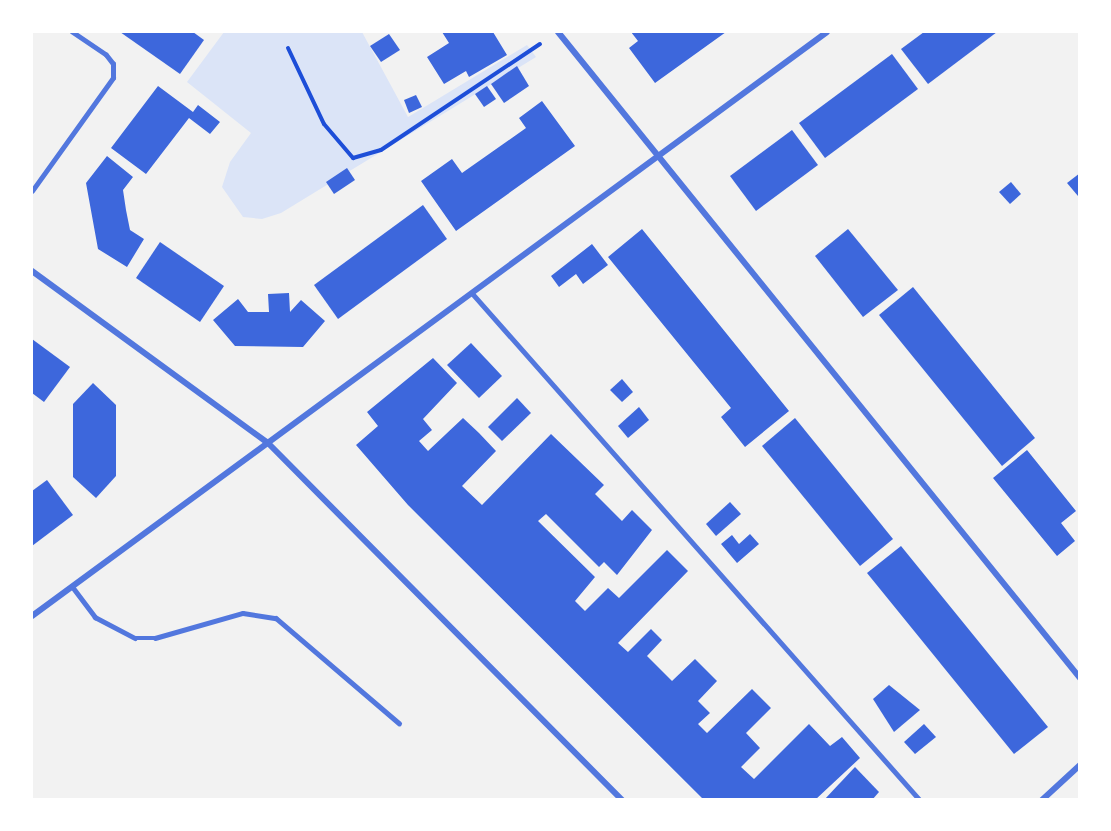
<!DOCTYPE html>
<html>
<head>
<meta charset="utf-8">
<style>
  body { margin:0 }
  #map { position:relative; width:1111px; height:831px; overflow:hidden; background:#f2f2f2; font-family:Quicksand,sans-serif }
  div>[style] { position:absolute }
  .green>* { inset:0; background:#dbe4f7 }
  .building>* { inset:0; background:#3d67dc }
  .path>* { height:4px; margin:-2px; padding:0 2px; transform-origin:2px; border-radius:2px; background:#1d4ed8 }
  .service>* { height:4.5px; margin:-2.25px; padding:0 2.25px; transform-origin:2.25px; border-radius:2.25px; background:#5277de }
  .minor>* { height:6px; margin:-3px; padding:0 3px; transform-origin:3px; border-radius:3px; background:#5277de }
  span { translate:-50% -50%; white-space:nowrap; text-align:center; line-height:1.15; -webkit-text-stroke:4.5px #fff; paint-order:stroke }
  .frame { position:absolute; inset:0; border:33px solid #fff; pointer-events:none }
</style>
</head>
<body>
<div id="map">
  <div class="green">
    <div style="clip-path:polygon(224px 32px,362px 32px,408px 117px,527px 45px,536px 57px,281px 213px,262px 219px,243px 217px,222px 187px,230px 162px,251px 133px,187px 82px)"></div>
  </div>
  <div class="building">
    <div style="clip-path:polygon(120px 32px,193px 32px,204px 40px,180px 74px)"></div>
    <div style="clip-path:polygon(442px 32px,493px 32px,507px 55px,469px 77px,466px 71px,444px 84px,427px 57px,449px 43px)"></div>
    <div style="clip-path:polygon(631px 32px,726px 32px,655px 83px,629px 48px,638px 41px)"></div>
    <div style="clip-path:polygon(924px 32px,997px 32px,928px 84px,901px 49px)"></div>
    <div style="clip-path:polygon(389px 34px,400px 50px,381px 62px,370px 46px)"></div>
    <div style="clip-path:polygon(892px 54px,918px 89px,825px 158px,799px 123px)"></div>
    <div style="clip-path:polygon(517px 66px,529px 86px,504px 103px,491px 84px)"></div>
    <div style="clip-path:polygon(158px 86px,193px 112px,198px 105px,220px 122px,210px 134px,189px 118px,146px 174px,111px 148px)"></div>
    <div style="clip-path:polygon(487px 86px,496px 99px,484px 107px,475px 94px)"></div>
    <div style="clip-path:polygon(416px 95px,422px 107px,409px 113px,404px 100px)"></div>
    <div style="clip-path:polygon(542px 101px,575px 146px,456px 231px,421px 181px,452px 159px,462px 173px,526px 128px,519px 118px)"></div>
    <div style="clip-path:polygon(792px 130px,818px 165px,756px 211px,730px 176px)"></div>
    <div style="clip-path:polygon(107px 156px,133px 177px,123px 190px,126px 210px,130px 230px,144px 239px,127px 267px,98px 249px,86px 183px)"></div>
    <div style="clip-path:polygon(347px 168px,355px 180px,334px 194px,326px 182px)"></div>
    <div style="clip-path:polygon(1080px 173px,1080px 195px,1078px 196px,1067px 183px)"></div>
    <div style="clip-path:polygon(1011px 182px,1021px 194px,1010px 204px,999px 192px)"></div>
    <div style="clip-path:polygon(423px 205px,447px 239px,338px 319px,314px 285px)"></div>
    <div style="clip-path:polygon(642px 229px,789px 411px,745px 447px,721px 417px,731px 408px,608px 257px)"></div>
    <div style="clip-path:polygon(848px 229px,898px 290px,863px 317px,815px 256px)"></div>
    <div style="clip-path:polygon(160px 242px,224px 286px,200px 322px,136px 278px)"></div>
    <div style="clip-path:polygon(592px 244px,608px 265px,583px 284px,576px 274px,559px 287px,551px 276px)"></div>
    <div style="clip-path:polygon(913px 287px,1035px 438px,1002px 466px,879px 315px)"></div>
    <div style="clip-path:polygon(289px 293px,290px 312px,301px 300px,325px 321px,303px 347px,235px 346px,213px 320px,238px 299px,248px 312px,269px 312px,268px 294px)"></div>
    <div style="clip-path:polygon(32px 339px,70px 367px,44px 402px,32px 393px)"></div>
    <div style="clip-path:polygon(471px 343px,502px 376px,479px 398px,447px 365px)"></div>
    <div style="clip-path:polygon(433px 358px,457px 383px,423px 419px,432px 430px,419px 441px,428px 451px,463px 418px,479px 433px,496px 451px,462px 486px,482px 505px,551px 434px,604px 485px,595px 494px,622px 521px,632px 510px,652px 530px,617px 575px,604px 562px,599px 567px,546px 514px,538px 521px,595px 577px,575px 601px,585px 611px,608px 588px,619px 598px,667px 550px,688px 571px,618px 643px,628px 652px,651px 629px,662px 640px,647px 656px,672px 681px,695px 659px,717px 681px,698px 701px,710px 713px,698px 724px,707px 733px,752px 689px,771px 708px,746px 733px,760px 748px,741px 767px,754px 779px,809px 724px,830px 746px,842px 737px,860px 758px,815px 800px,704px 800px,408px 505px,356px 445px,378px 426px,367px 412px)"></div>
    <div style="clip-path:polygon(622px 379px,633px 392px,622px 402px,610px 390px)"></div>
    <div style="clip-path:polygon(93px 383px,116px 405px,116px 476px,96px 498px,73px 477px,73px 404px)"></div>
    <div style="clip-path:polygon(517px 398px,531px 413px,502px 441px,488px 427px)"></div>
    <div style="clip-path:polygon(639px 407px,649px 420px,628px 438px,618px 426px)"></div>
    <div style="clip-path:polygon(795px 418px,893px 539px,860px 566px,762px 446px)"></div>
    <div style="clip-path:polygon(1027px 450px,1076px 511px,1061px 523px,1075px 541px,1057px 556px,993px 478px)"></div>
    <div style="clip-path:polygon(47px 480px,73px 515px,32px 546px,32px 491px)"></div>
    <div style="clip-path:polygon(730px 502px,741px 514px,716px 536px,706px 524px)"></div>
    <div style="clip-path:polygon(750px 534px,759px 544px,737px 563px,721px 544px,732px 535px,739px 544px)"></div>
    <div style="clip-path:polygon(901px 546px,1048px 727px,1014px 754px,867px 573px)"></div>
    <div style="clip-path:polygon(889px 685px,920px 710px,894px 732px,873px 699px)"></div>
    <div style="clip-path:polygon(924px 724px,936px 737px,915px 754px,904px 742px)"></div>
    <div style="clip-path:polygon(855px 767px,879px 792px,872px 800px,824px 800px)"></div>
  </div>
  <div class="path">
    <div style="left:288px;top:48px;width:84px;rotate:64.7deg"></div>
    <div style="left:324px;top:124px;width:45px;rotate:49.5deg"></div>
    <div style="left:353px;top:158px;width:29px;rotate:-16deg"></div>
    <div style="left:381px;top:150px;width:191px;rotate:-33.7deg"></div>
  </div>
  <div class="service">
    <div style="left:32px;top:191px;width:139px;rotate:-54.4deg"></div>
    <div style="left:113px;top:78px;width:14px;rotate:-90deg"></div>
    <div style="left:113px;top:64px;width:11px;rotate:-128deg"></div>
    <div style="left:106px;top:55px;width:41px;rotate:-145.9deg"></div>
    <div style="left:472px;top:293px;width:677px;rotate:48.54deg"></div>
    <div style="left:72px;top:586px;width:39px;rotate:53deg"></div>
    <div style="left:95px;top:617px;width:45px;rotate:27.7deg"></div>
    <div style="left:135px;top:638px;width:20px"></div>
    <div style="left:155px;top:638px;width:91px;rotate:-15.9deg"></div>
    <div style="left:243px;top:613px;width:33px;rotate:9deg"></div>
    <div style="left:276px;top:618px;width:162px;rotate:40.5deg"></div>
  </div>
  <div class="minor">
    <div style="left:558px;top:32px;width:831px;rotate:51.06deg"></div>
    <div style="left:32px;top:271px;width:292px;rotate:36.1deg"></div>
    <div style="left:268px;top:443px;width:503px;rotate:45.24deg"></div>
    <div style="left:32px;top:616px;width:986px;rotate:-36.3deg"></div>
    <div style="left:1042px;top:800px;width:52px;rotate:-42.6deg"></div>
  </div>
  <div class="frame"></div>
</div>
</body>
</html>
